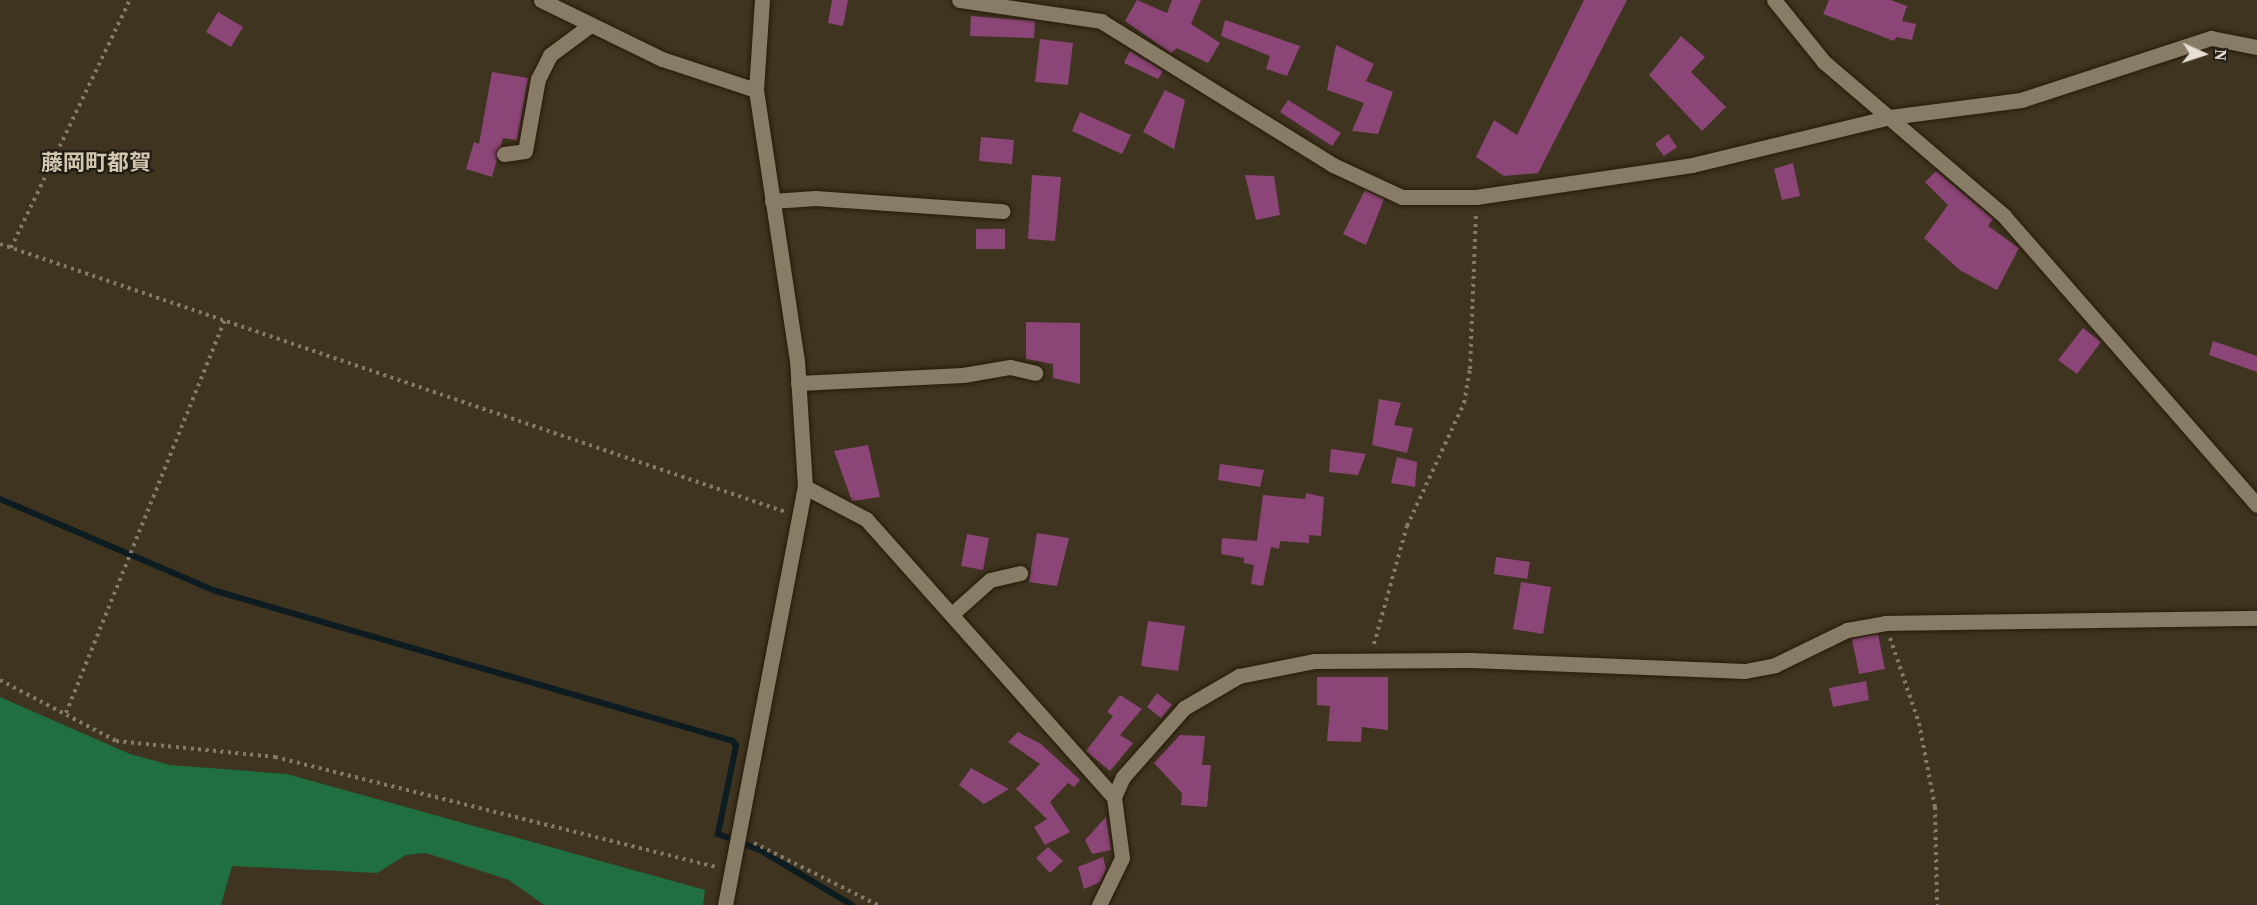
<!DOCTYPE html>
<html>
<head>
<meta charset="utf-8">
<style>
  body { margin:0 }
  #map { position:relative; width:2257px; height:905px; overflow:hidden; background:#3f3420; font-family:"Source Serif 4","Noto Sans JP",serif }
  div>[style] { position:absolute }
  .green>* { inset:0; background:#1f6f41 }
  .stream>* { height:6px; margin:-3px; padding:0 3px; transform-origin:3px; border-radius:3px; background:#0c1c20 }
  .building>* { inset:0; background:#8b4576 }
  .path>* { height:4px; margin-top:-2px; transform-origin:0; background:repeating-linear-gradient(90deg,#847a6a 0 3px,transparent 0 7.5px) }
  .roads { filter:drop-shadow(0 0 2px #251b08) drop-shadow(0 0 2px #251b08) }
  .street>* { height:15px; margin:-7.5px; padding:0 7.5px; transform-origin:7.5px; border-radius:7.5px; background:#887c66 }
  .secondary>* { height:15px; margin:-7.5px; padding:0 7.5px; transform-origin:7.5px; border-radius:7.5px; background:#887c66 }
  span { translate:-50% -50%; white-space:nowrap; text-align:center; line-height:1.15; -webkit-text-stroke:4.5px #211c14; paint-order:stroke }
  .quarter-label { font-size:22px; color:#d3c6ae; font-weight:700 }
  .north { position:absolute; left:2173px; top:24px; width:60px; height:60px; -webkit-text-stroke:4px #211c14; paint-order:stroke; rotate:93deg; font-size:16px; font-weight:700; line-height:24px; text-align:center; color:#e6dfd3 }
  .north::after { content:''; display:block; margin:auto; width:21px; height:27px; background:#e6dfd3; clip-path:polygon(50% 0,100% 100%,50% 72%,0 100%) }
</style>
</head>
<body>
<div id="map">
  <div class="green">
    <div style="clip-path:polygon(0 697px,130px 754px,170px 765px,287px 774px,705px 890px,703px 905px,544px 905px,509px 880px,426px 853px,406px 855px,377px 873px,232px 866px,221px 905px,0 905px)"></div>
  </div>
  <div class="stream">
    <div style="left:0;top:499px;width:235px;rotate:23.1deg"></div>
    <div style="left:216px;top:591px;width:538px;rotate:16.18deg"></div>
    <div style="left:733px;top:741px;width:6px;rotate:59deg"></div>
    <div style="left:736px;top:746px;width:90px;rotate:101.6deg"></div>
    <div style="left:718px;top:834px;width:45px;rotate:20.9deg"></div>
    <div style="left:760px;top:850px;width:107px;rotate:30.9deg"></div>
  </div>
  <div class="building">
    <div style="clip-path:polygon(832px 0,848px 0,843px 26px,828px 23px)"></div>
    <div style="clip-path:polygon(1137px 0,1167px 13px,1172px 0,1201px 0,1191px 24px,1220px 43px,1208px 63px,1177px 48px,1171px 53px,1125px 21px)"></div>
    <div style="clip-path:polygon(1584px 0,1627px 0,1538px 173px,1504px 176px,1476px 157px,1494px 120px,1517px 135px)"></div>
    <div style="clip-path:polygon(1829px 0,1891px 0,1907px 6px,1902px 21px,1916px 24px,1912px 40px,1896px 37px,1894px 41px,1823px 14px)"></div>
    <div style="clip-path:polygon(218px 12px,243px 27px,231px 47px,206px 32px)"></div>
    <div style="clip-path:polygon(971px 16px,1035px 21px,1034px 38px,970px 36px)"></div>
    <div style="clip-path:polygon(1225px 20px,1300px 46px,1287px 76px,1266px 69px,1270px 56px,1221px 36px)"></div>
    <div style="clip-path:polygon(1681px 36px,1705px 57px,1691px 72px,1726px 107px,1702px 131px,1649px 75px)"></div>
    <div style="clip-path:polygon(1040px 39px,1073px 43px,1068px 85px,1035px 82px)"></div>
    <div style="clip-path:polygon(1336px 45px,1374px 64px,1366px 81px,1393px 92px,1378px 134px,1352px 131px,1364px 103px,1327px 90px)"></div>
    <div style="clip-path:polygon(1130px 51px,1163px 71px,1158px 79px,1124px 63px)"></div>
    <div style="clip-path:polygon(492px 72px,528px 78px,517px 140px,503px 138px,492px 177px,466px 169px,474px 142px,479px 144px)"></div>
    <div style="clip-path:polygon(1165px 90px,1185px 100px,1174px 149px,1143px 132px)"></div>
    <div style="clip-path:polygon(1288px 100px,1341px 133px,1332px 146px,1280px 112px)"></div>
    <div style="clip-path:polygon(1080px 112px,1131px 135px,1122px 154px,1072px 131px)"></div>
    <div style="clip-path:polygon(1668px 134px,1677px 147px,1664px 156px,1655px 144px)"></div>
    <div style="clip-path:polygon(981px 137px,1014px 140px,1012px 164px,979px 161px)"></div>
    <div style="clip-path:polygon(1793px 163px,1800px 196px,1782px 200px,1774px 169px)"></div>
    <div style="clip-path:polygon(1936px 171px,1993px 219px,1988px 226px,2019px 248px,1997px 290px,1961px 271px,1924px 238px,1948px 205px,1925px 182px)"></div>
    <div style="clip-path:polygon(1032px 175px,1061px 177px,1055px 241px,1028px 239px)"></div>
    <div style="clip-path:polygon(1245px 175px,1274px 176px,1280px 215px,1256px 220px)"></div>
    <div style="clip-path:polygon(1365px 190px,1384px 199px,1366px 245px,1343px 234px)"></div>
    <div style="clip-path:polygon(976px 229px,1005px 229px,1005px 249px,976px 249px)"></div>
    <div style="clip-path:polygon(1026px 322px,1080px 323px,1080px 384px,1053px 378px,1053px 364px,1026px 359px)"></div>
    <div style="clip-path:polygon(2083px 328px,2101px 342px,2077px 374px,2058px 360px)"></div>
    <div style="clip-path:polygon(2213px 341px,2257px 356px,2257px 372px,2209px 355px)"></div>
    <div style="clip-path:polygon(1379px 399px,1401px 403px,1394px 425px,1413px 428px,1407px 453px,1372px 445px)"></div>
    <div style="clip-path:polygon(868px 445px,880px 497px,852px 501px,834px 451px)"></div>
    <div style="clip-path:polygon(1331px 449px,1366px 454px,1358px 475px,1329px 472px)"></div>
    <div style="clip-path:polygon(1397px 457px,1417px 462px,1415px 487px,1391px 483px)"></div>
    <div style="clip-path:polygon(1220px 464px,1264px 470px,1260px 487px,1218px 480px)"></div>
    <div style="clip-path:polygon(1306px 493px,1324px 497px,1321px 536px,1309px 535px,1309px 543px,1280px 541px,1279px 549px,1271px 547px,1263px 586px,1251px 584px,1254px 565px,1244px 563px,1244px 558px,1221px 554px,1222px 538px,1257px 541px,1263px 495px,1305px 499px)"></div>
    <div style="clip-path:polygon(1037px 533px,1069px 538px,1057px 586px,1029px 582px)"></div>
    <div style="clip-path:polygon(967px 534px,989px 538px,983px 570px,961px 566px)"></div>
    <div style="clip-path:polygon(1496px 557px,1530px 562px,1527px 579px,1494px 574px)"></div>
    <div style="clip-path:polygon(1521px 582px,1551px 587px,1543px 634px,1513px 629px)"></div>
    <div style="clip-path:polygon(1148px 621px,1185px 626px,1178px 671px,1141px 666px)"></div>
    <div style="clip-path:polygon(1878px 634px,1885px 669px,1859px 674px,1852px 639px)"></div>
    <div style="clip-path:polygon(1317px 677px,1388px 677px,1388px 730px,1362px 727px,1361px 742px,1327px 741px,1330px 706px,1317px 705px)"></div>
    <div style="clip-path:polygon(1866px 681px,1869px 700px,1833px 707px,1829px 688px)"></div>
    <div style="clip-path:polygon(1157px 693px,1172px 705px,1161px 718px,1147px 707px)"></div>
    <div style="clip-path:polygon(1120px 695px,1142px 709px,1120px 735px,1133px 743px,1110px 771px,1086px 751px,1113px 716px,1107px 712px)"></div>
    <div style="clip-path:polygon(1018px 732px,1041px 744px,1080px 780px,1074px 787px,1068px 783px,1050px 802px,1070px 832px,1045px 845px,1034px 827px,1047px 819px,1016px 789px,1040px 764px,1008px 742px)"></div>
    <div style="clip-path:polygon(1180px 735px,1205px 736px,1202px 765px,1211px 765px,1207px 807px,1181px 805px,1182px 793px,1154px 763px)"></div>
    <div style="clip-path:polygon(971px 768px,1009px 789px,984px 804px,959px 785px)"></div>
    <div style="clip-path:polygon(1106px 817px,1111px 850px,1092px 854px,1085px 840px)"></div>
    <div style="clip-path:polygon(1048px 847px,1063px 861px,1050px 873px,1036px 858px)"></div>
    <div style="clip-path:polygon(1103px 857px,1106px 869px,1100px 882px,1084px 889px,1078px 867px)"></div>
  </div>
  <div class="path">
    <div style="left:0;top:244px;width:830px;rotate:18.83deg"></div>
    <div style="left:11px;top:248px;width:275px;rotate:-64.4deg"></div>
    <div style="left:1890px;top:638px;width:90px;rotate:71.2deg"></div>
    <div style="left:1919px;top:723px;width:86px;rotate:79.2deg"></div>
    <div style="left:1935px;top:807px;width:98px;rotate:88.8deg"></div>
    <div style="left:1374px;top:644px;width:123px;rotate:-74.4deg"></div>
    <div style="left:1407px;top:526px;width:136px;rotate:-65.1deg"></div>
    <div style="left:1464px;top:403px;width:35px;rotate:-80deg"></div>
    <div style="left:1470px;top:369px;width:156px;rotate:-87.8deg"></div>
    <div style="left:0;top:680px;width:131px;rotate:27.7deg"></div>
    <div style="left:116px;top:741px;width:160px;rotate:5.7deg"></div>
    <div style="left:275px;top:757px;width:455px;rotate:14deg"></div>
    <div style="left:66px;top:713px;width:423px;rotate:-68deg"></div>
    <div style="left:754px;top:843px;width:139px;rotate:26.6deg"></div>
  </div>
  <div class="roads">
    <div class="street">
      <div style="left:541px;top:0;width:135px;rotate:26deg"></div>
      <div style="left:662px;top:59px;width:99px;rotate:18.3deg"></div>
      <div style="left:959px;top:0;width:144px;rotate:8.4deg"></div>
      <div style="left:1101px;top:21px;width:273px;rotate:31.8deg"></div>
      <div style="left:1333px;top:165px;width:76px;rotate:24.9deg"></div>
      <div style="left:1402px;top:197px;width:74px"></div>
      <div style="left:1476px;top:197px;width:218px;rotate:-8.4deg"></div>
      <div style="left:1692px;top:165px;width:204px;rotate:-13.6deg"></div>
      <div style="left:1890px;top:117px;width:132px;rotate:-7.4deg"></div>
      <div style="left:2021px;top:100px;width:200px;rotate:-18.1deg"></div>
      <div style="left:2211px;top:38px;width:47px;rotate:11.1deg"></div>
      <div style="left:1774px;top:0;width:80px;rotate:51.1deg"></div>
      <div style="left:1824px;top:62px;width:237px;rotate:40.5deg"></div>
      <div style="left:2004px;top:216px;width:384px;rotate:48.8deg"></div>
      <div style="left:504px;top:154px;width:21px;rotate:-8deg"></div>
      <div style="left:525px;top:151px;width:73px;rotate:-79.8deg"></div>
      <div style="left:538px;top:79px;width:27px;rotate:-63deg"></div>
      <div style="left:550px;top:55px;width:49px;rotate:-36.6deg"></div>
      <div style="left:772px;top:201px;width:43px;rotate:-4deg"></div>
      <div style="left:815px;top:198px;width:188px;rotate:4deg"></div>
      <div style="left:798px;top:383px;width:165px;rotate:-2.8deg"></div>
      <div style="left:963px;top:375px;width:48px;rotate:-9.7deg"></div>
      <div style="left:1010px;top:367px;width:26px;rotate:13deg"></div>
      <div style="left:805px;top:487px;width:69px;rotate:27.7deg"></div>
      <div style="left:866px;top:519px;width:373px;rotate:48.3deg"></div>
      <div style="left:952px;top:614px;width:51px;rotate:-41.8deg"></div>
      <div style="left:990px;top:580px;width:31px;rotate:-13deg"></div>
      <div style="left:1099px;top:905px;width:52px;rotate:-63.9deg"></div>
      <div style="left:1122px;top:858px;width:62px;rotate:-97.5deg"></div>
      <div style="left:1114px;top:797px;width:22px;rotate:-66deg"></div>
      <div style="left:1123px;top:777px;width:92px;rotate:-48.5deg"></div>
      <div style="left:1184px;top:708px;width:64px;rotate:-30.2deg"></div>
      <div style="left:1239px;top:676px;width:76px;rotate:-11.3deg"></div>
      <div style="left:1314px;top:661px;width:157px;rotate:-0.4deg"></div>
      <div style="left:1471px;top:660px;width:274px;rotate:2.3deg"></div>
      <div style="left:1745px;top:671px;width:31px;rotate:-11deg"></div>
      <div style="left:1775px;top:665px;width:80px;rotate:-25.9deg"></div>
      <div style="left:1847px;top:630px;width:39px;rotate:-10deg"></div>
      <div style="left:1885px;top:623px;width:372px;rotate:-0.8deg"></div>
    </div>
    <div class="secondary">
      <div style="left:725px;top:905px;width:426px;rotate:-79.2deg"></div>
      <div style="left:805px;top:487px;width:126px;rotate:-93.6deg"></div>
      <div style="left:797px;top:361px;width:274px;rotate:-98.6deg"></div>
      <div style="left:756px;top:90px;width:90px;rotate:-86.2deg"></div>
    </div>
  </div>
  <div class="quarter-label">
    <span style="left:96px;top:163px">藤岡町都賀</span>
  </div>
  <div class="north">N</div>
</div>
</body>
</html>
